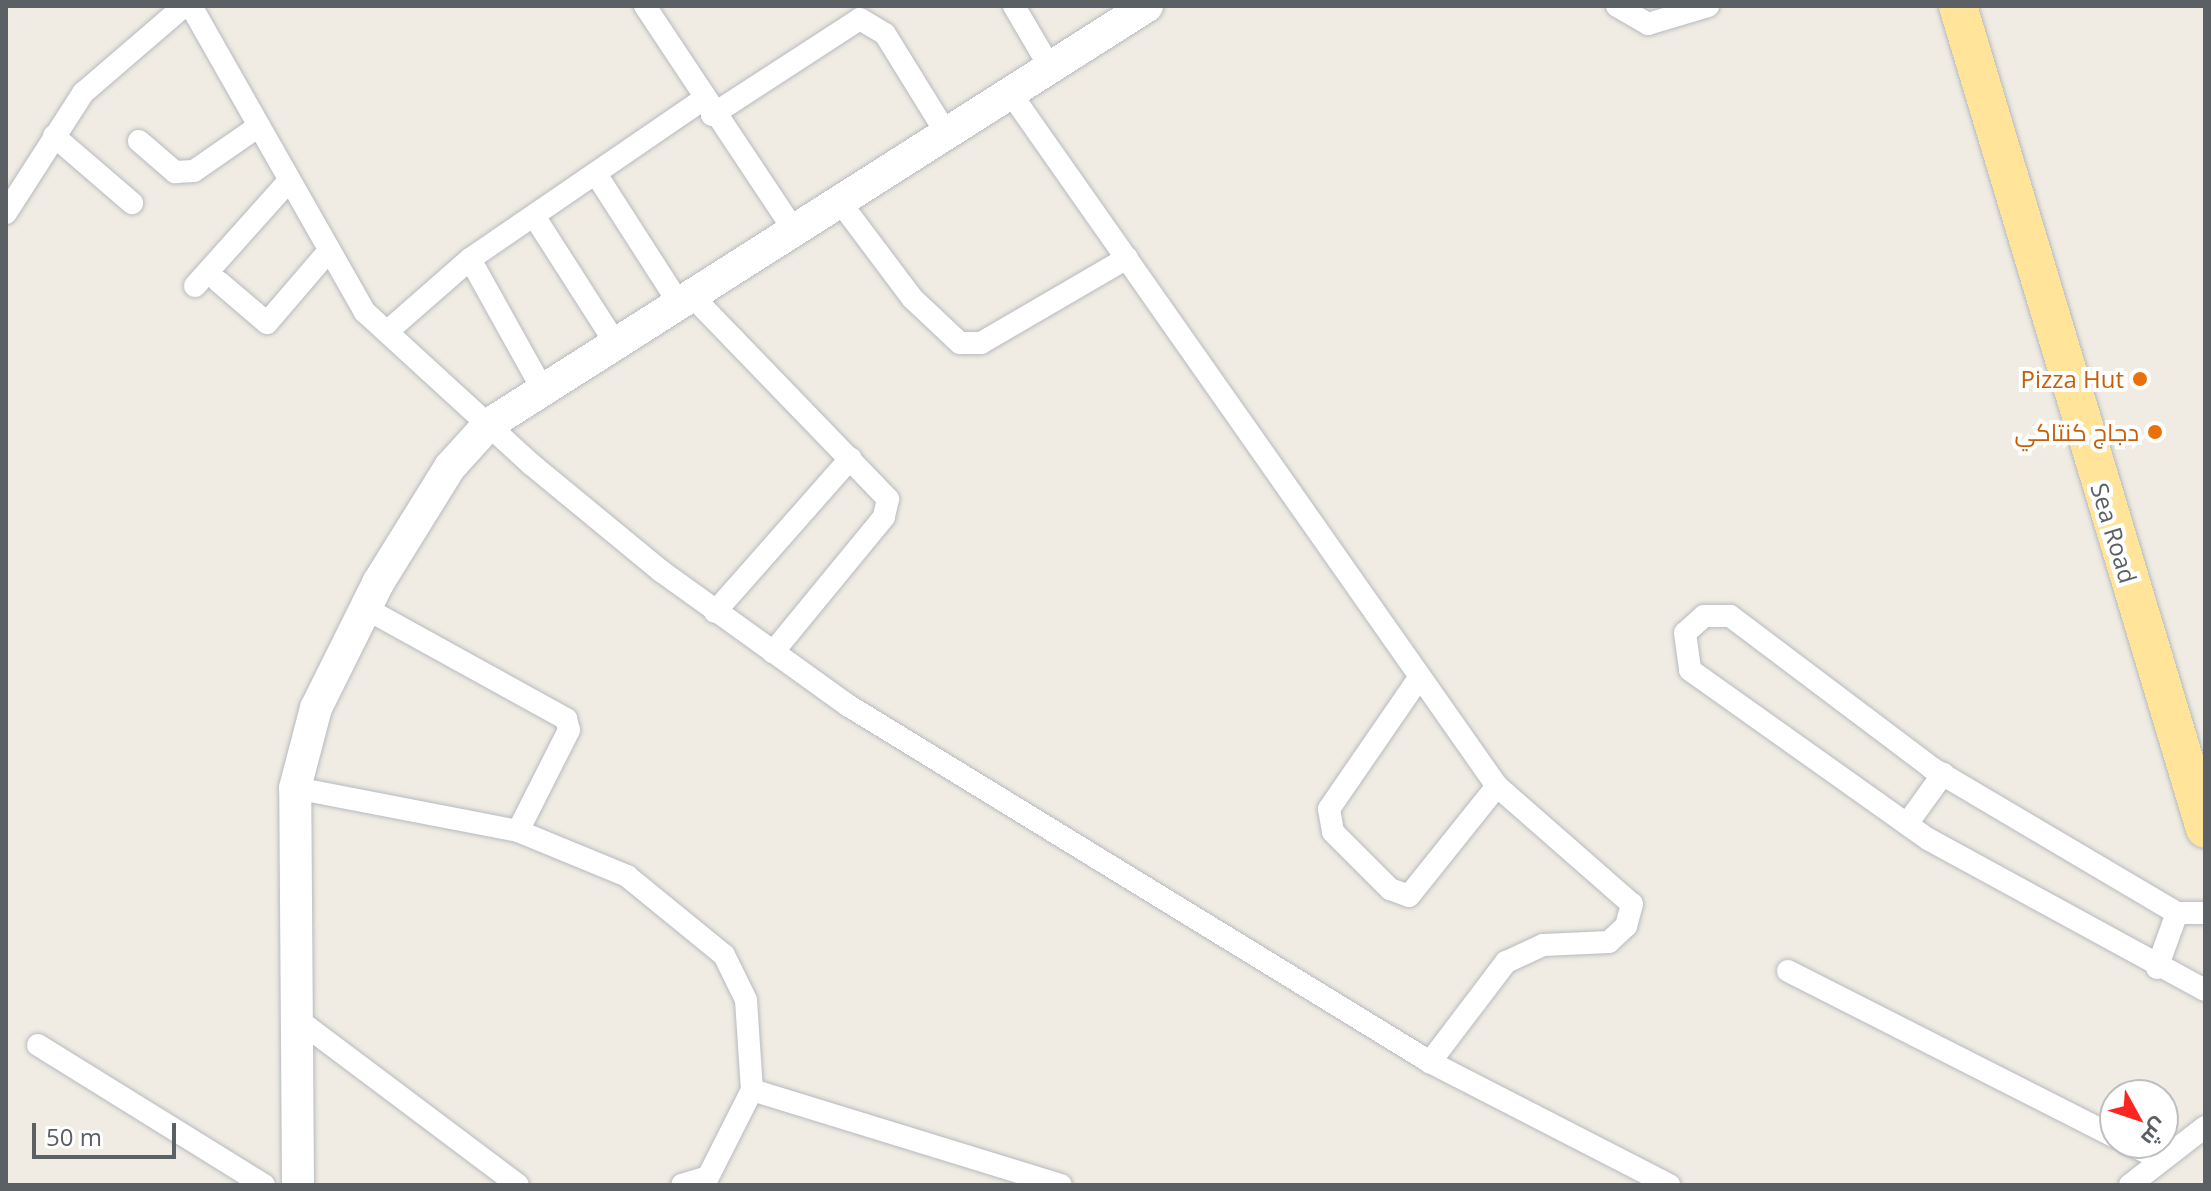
<!DOCTYPE html>
<html>
<head>
<meta charset="utf-8">
<style>
  body { margin:0 }
  #map { position:relative; width:2211px; height:1191px; overflow:hidden; background:#f0ece3; font-family:"Open Sans",Cairo,sans-serif }
  div>[style] { position:absolute }
  .roads { filter:drop-shadow(0 0 2px #b6babf) drop-shadow(0 0 2px #b6babf) }
  .minor>* { height:22px; margin:-11px; padding:0 11px; transform-origin:11px; border-radius:11px; background:#fff }
  .secondary>* { height:32px; margin:-16px; padding:0 16px; transform-origin:16px; border-radius:16px; background:#fff }
  .trunk>* { height:38px; margin:-19px; padding:0 19px; transform-origin:19px; border-radius:19px; background:#ffe49a }
  .dots>* { width:22px; height:22px; translate:-50% -50%; box-sizing:border-box; border:4px solid #fff; border-radius:50% }
  span { translate:-50% -50%; white-space:nowrap; text-align:center; line-height:1.15; -webkit-text-stroke:8px #fff; paint-order:stroke }
  .food-label { font-size:24px; color:#c56008 }
  .right { translate:-100% -50%; text-align:right }
  .street-label { font-size:24px; color:#5b6065 }
  .frame { position:absolute; inset:0; border:8px solid #5b6065; pointer-events:none }
  .north { position:absolute; left:2099px; top:1079px; width:80px; height:80px; box-sizing:border-box; background:#fff; border:2px solid #bdbfc1; border-radius:50%; rotate:130deg; font-size:22px; font-weight:700; line-height:32px; text-align:center; color:#5b6065 }
  .north::after { content:''; display:block; margin:auto; width:28px; height:36px; background:#f92620; clip-path:polygon(50% 0,100% 100%,50% 72%,0 100%) }
  .scale { position:absolute; left:32px; top:1123px; width:144px; height:36px; box-sizing:border-box; border:4px solid #5b6065; border-top:0; padding-left:10px; font-size:24px; line-height:28px; white-space:nowrap; color:#5b6065; -webkit-text-stroke:6px #fff; paint-order:stroke }
</style>
</head>
<body>
<div id="map">
  <div class="roads">
    <div class="minor">
      <div style="left:191px;top:6px;width:352px;rotate:60.4deg"></div>
      <div style="left:365px;top:312px;width:225px;rotate:42.5deg"></div>
      <div style="left:531px;top:464px;width:168px;rotate:39.5deg"></div>
      <div style="left:661px;top:571px;width:231px;rotate:35.7deg"></div>
      <div style="left:849px;top:706px;width:681px;rotate:31.5deg"></div>
      <div style="left:1430px;top:1062px;width:269px;rotate:27.2deg"></div>
      <div style="left:645px;top:6px;width:269px;rotate:56.4deg"></div>
      <div style="left:1014px;top:6px;width:69px;rotate:59.7deg"></div>
      <div style="left:1617px;top:6px;width:36px;rotate:30deg"></div>
      <div style="left:1648px;top:24px;width:63px;rotate:-16.7deg"></div>
      <div style="left:1009px;top:91px;width:849px;rotate:54.93deg"></div>
      <div style="left:1497px;top:786px;width:179px;rotate:41.2deg"></div>
      <div style="left:1632px;top:904px;width:23px;rotate:105deg"></div>
      <div style="left:1626px;top:926px;width:23px;rotate:137deg"></div>
      <div style="left:1609px;top:942px;width:66px;rotate:177.4deg"></div>
      <div style="left:1543px;top:945px;width:41px;rotate:155.3deg"></div>
      <div style="left:1506px;top:962px;width:126px;rotate:127.2deg"></div>
      <div style="left:712px;top:115px;width:176px;rotate:-33deg"></div>
      <div style="left:860px;top:19px;width:29px;rotate:31deg"></div>
      <div style="left:885px;top:34px;width:114px;rotate:58.3deg"></div>
      <div style="left:54px;top:136px;width:103px;rotate:40.7deg"></div>
      <div style="left:139px;top:141px;width:48px;rotate:40.7deg"></div>
      <div style="left:175px;top:172px;width:19px;rotate:-3deg"></div>
      <div style="left:194px;top:171px;width:79px;rotate:-34.7deg"></div>
      <div style="left:596px;top:174px;width:156px;rotate:57.3deg"></div>
      <div style="left:840px;top:202px;width:120px;rotate:53.1deg"></div>
      <div style="left:912px;top:298px;width:66px;rotate:43.2deg"></div>
      <div style="left:960px;top:343px;width:21px"></div>
      <div style="left:981px;top:343px;width:169px;rotate:-30.2deg"></div>
      <div style="left:6px;top:213px;width:143px;rotate:-57.3deg"></div>
      <div style="left:83px;top:93px;width:133px;rotate:-40.7deg"></div>
      <div style="left:536px;top:219px;width:148px;rotate:57.4deg"></div>
      <div style="left:470px;top:259px;width:150px;rotate:60.9deg"></div>
      <div style="left:219px;top:282px;width:63px;rotate:40.5deg"></div>
      <div style="left:267px;top:323px;width:92px;rotate:-49.4deg"></div>
      <div style="left:195px;top:286px;width:141px;rotate:-48.2deg"></div>
      <div style="left:693px;top:297px;width:281px;rotate:46deg"></div>
      <div style="left:888px;top:499px;width:18px;rotate:103deg"></div>
      <div style="left:884px;top:517px;width:175px;rotate:129.4deg"></div>
      <div style="left:389px;top:330px;width:108px;rotate:-41.2deg"></div>
      <div style="left:470px;top:259px;width:281px;rotate:-34.4deg"></div>
      <div style="left:365px;top:608px;width:230px;rotate:28.9deg"></div>
      <div style="left:566px;top:719px;width:11px;rotate:75deg"></div>
      <div style="left:569px;top:730px;width:113px;rotate:116.8deg"></div>
      <div style="left:715px;top:612px;width:205px;rotate:-48.6deg"></div>
      <div style="left:1419px;top:678px;width:159px;rotate:124.5deg"></div>
      <div style="left:1329px;top:809px;width:23px;rotate:80deg"></div>
      <div style="left:1333px;top:832px;width:81px;rotate:45deg"></div>
      <div style="left:1390px;top:889px;width:20px;rotate:20deg"></div>
      <div style="left:1409px;top:896px;width:141px;rotate:-51.3deg"></div>
      <div style="left:295px;top:788px;width:227px;rotate:10.9deg"></div>
      <div style="left:518px;top:831px;width:118px;rotate:22.4deg"></div>
      <div style="left:627px;top:876px;width:125px;rotate:39.2deg"></div>
      <div style="left:724px;top:955px;width:50px;rotate:63.9deg"></div>
      <div style="left:746px;top:1000px;width:90px;rotate:86.2deg"></div>
      <div style="left:752px;top:1090px;width:97px;rotate:116.8deg"></div>
      <div style="left:708px;top:1177px;width:27px;rotate:163deg"></div>
      <div style="left:1907px;top:824px;width:62px;rotate:-54.2deg"></div>
      <div style="left:2205px;top:913px;width:28px;rotate:180deg"></div>
      <div style="left:2177px;top:913px;width:285px;rotate:-149.4deg"></div>
      <div style="left:1932px;top:768px;width:253px;rotate:-143deg"></div>
      <div style="left:1730px;top:616px;width:26px;rotate:180deg"></div>
      <div style="left:1704px;top:616px;width:25px;rotate:138deg"></div>
      <div style="left:1685px;top:633px;width:37px;rotate:82deg"></div>
      <div style="left:1690px;top:670px;width:292px;rotate:35.4deg"></div>
      <div style="left:1928px;top:839px;width:315px;rotate:28.6deg"></div>
      <div style="left:2157px;top:968px;width:59px;rotate:-70deg"></div>
      <div style="left:1788px;top:971px;width:367px;rotate:26.9deg"></div>
      <div style="left:297px;top:1019px;width:276px;rotate:36.9deg"></div>
      <div style="left:38px;top:1045px;width:266px;rotate:31.8deg"></div>
      <div style="left:752px;top:1090px;width:323px;rotate:17.1deg"></div>
      <div style="left:2127px;top:1143px;width:38px;rotate:25deg"></div>
      <div style="left:2130px;top:1185px;width:95px;rotate:-37.7deg"></div>
    </div>
    <div class="secondary">
      <div style="left:298px;top:1185px;width:397px;rotate:-90.4deg"></div>
      <div style="left:295px;top:788px;width:83px;rotate:-75.3deg"></div>
      <div style="left:316px;top:708px;width:140px;rotate:-63.6deg"></div>
      <div style="left:378px;top:583px;width:137px;rotate:-58.2deg"></div>
      <div style="left:450px;top:467px;width:57px;rotate:-47.9deg"></div>
      <div style="left:488px;top:425px;width:781px;rotate:-32.45deg"></div>
    </div>
    <div class="trunk">
      <div style="left:1958px;top:6px;width:859px;rotate:73.29deg"></div>
    </div>
  </div>
  <div class="dots">
    <div style="left:2140px;top:379px;background:#e8710a"></div>
    <div style="left:2155px;top:432px;background:#e8710a"></div>
  </div>
  <div class="food-label">
    <span class="right" style="left:2124px;top:379px">Pizza Hut</span>
    <span class="right" style="left:2139px;top:432px">دجاج كنتاكي</span>
  </div>
  <div class="street-label">
    <span style="left:2114px;top:533px;rotate:73deg">Sea Road</span>
  </div>
  <div class="frame"></div>
  <div class="north">ش</div>
  <div class="scale">50 m</div>
</div>
</body>
</html>
